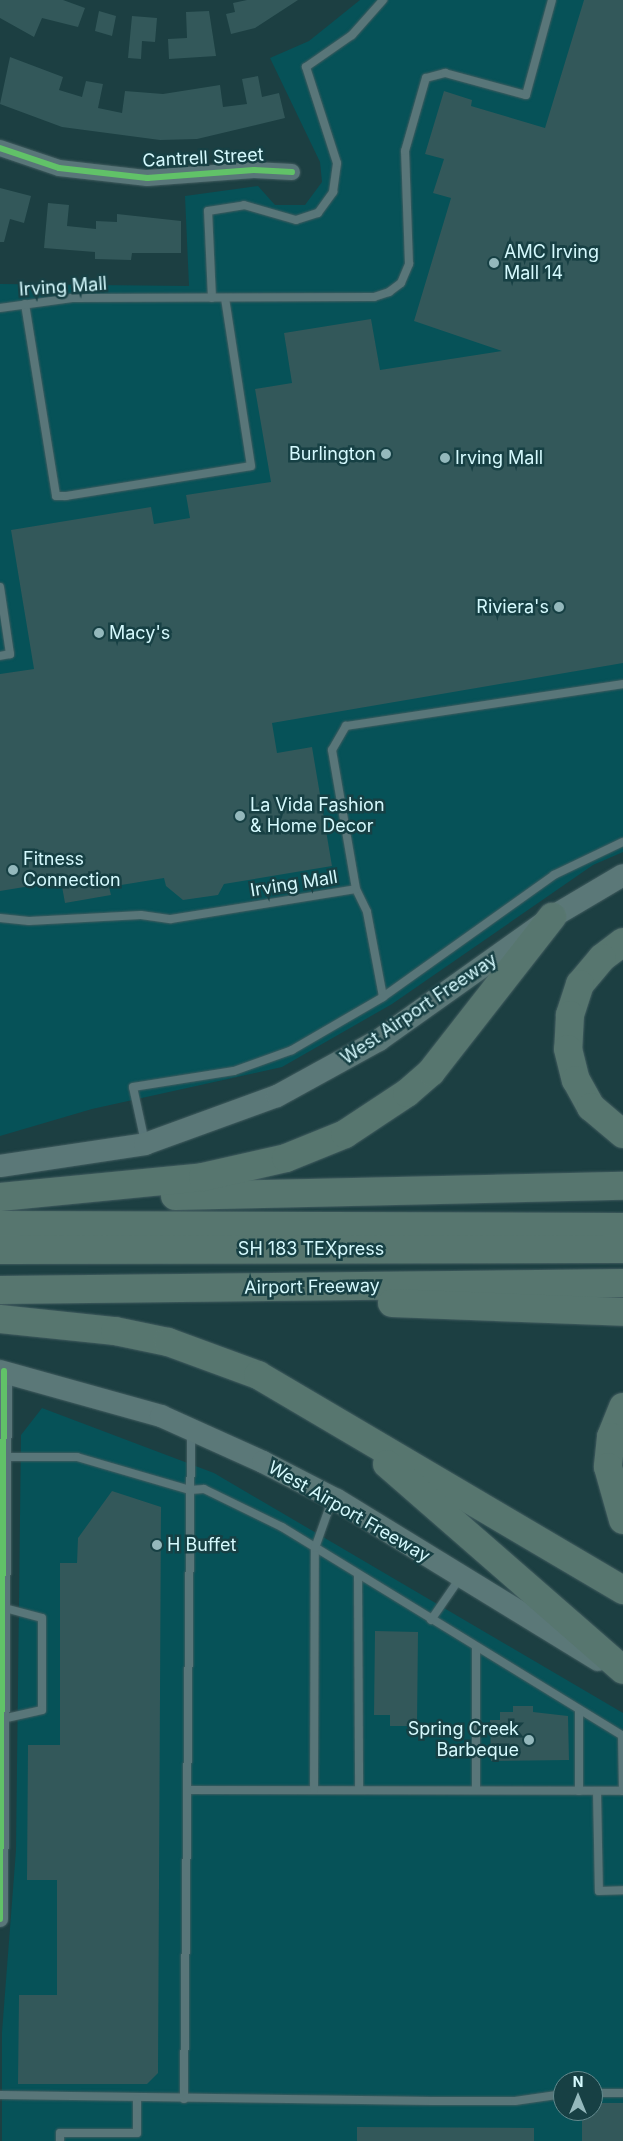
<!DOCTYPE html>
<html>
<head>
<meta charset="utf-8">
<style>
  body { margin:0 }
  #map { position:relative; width:623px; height:2141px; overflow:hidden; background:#1c3f42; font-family:Inter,sans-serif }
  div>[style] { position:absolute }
  .built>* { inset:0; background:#065258 }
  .building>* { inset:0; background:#33585a }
  .roads { filter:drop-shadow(0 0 1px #425c5f) drop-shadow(0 0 1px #425c5f) }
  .service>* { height:8px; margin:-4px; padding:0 4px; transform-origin:4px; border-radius:4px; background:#597679 }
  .minor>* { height:16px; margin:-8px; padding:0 8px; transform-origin:8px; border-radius:8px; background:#597679 }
  .secondary>* { height:22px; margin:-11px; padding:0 11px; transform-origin:11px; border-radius:11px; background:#5b7878 }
  .motorway>* { height:28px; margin:-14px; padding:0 14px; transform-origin:14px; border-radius:14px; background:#57766f }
  .cycleway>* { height:6px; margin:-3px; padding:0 3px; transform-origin:3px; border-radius:3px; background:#61c268 }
  .dots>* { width:14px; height:14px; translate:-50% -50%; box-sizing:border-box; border:2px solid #174044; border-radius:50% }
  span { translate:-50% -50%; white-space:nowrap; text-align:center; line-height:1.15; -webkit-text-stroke:5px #174044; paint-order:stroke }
  .street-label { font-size:18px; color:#d5f9fd }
  .poi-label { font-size:18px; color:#d5f9fd }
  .left { translate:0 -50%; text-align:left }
  .right { translate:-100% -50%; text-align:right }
  .north { position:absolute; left:553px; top:2071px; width:50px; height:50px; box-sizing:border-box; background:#174044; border:1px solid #638a8e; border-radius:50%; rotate:0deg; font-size:14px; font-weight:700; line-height:20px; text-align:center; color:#d5f9fd }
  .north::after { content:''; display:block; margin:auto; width:18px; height:22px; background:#94b8bc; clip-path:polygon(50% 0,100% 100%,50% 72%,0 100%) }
</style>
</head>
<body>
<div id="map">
  <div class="built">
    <div style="clip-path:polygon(360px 0,623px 0,623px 852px,593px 865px,392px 1004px,282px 1067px,92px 1109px,0 1136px,0 284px,189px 286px,185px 196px,258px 186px,275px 205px,305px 205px,322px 182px,320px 162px,270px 58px,309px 41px)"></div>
    <div style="clip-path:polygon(evenodd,42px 1408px,214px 1473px,623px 1713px,623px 2141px,2px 2141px,2px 2032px,16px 1850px,21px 1435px,42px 1408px,563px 2081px,593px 2081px,593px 2111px,563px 2111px,563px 2081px)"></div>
  </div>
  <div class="building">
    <div style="clip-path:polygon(0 0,63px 0,85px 8px,78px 27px,42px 18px,34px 37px,0 18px)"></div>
    <div style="clip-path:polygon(247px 0,298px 0,255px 28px,231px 34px,226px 14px,235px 12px,233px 3px)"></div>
    <div style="clip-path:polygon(584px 0,623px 0,623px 663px,272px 723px,277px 753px,312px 747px,332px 866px,224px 884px,218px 895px,183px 900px,166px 886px,164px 878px,109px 887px,111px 895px,65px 903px,61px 881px,0 891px,0 674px,34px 669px,11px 530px,151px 507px,154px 524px,190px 518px,186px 495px,271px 482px,255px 389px,292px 383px,284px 333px,371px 319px,380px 370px,502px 351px,414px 321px,451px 198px,433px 193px,444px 159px,425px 154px,444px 91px,472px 100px,471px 106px,545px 128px)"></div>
    <div style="clip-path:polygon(99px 11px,116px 16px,112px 36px,95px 31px)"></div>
    <div style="clip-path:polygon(209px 11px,216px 56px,169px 59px,168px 39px,187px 38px,186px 12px)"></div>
    <div style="clip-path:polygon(132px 16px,157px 18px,155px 42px,142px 41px,141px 59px,128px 58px)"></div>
    <div style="clip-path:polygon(10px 57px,63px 77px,59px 90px,82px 97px,86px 81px,103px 84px,98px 108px,122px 113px,125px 91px,163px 94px,220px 85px,223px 107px,247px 104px,242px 79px,258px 76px,262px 97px,279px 93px,285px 118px,197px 139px,160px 140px,62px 127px,0 104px)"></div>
    <div style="clip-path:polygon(0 188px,31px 196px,24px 223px,10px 219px,4px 242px,0 242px)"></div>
    <div style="clip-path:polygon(48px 203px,69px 205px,67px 226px,96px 229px,96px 221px,117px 222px,117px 214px,181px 221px,181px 253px,132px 253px,131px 260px,95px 259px,95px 252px,44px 248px)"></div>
    <div style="clip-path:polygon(112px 1491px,161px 1507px,158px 2073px,147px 2084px,18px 2084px,19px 1995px,57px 1995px,57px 1880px,27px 1880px,28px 1745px,60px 1745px,60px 1563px,77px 1563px,78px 1538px)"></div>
    <div style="clip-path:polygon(375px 1631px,418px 1632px,417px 1726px,390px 1726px,390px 1715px,374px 1715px)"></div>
    <div style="clip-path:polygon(513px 1706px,533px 1706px,533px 1712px,568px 1716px,569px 1760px,491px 1761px,490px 1720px,500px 1720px,500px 1712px,513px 1712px)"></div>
    <div style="clip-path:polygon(593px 2103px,623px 2103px,623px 2141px,582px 2141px,582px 2111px,593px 2111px)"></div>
    <div style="clip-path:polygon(357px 2127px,534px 2128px,534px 2141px,357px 2141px)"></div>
  </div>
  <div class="roads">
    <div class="service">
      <div style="left:212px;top:298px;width:87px;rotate:-92.6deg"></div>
      <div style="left:208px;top:211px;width:36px;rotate:-9deg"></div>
      <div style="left:244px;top:205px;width:54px;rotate:16.1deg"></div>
      <div style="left:296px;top:220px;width:23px;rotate:-18deg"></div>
      <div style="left:318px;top:213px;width:26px;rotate:-54deg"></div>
      <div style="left:333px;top:192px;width:29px;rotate:-82deg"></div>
      <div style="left:337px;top:163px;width:101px;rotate:-107.9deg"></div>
      <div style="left:306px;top:67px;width:56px;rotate:-34.8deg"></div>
      <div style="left:352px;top:35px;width:47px;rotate:-48.5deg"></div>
      <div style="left:25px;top:304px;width:194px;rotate:80.8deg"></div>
      <div style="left:56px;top:496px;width:10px"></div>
      <div style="left:66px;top:496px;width:187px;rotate:-9.2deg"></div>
      <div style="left:251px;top:466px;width:170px;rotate:-98.8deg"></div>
      <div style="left:0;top:308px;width:73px;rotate:-7.9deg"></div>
      <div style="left:72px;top:298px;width:302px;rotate:-0.2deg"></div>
      <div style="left:374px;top:297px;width:16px;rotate:-18deg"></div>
      <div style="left:389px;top:292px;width:15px;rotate:-37deg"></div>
      <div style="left:401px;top:283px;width:21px;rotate:-67deg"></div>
      <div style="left:409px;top:264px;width:113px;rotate:-92deg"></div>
      <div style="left:405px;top:151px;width:76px;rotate:-74deg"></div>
      <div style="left:426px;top:78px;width:20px;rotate:-15deg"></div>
      <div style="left:445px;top:73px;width:84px;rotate:15.2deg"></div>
      <div style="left:526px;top:95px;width:98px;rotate:-74.7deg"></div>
      <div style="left:0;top:587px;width:68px;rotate:81.5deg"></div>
      <div style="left:10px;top:654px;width:10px;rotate:169deg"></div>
      <div style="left:356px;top:889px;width:25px;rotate:64deg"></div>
      <div style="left:367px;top:912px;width:86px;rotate:79.3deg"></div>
      <div style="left:0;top:918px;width:29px;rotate:6deg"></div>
      <div style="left:29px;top:921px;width:112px;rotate:-3.1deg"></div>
      <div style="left:141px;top:915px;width:30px;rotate:8deg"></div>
      <div style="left:171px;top:919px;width:187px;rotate:-9.2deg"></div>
      <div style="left:356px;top:889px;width:141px;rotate:-99.8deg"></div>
      <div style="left:332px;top:750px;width:28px;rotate:-60deg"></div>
      <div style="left:346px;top:726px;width:280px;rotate:-8.6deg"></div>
      <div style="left:145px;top:1142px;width:56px;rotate:-102.3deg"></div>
      <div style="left:133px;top:1087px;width:102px;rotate:-9deg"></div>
      <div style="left:234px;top:1071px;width:62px;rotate:-19.9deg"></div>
      <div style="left:292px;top:1050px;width:105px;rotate:-30.2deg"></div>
      <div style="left:383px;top:997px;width:210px;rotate:-35.5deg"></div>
      <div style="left:554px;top:875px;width:76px;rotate:-25.6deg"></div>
      <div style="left:3px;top:1457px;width:74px"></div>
      <div style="left:77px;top:1457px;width:118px;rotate:16.3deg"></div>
      <div style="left:190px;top:1490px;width:14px;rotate:-4deg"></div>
      <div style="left:204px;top:1489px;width:87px;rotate:26deg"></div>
      <div style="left:282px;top:1527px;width:400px;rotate:31.5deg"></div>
      <div style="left:358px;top:1575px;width:215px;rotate:89.7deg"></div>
      <div style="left:1px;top:1607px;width:42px;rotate:15deg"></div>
      <div style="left:42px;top:1618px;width:92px;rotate:90deg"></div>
      <div style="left:42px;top:1710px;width:41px;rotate:167.3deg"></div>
      <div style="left:431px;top:1620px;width:51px;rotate:-55.4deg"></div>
      <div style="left:476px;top:1647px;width:143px;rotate:90deg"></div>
      <div style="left:579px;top:1711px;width:80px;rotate:90deg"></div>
      <div style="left:622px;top:1735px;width:56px;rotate:89deg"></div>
      <div style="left:187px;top:1790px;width:436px;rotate:0.1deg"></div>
      <div style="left:314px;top:1790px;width:242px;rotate:-89.8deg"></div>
      <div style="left:315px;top:1548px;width:51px;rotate:-70.5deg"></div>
      <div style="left:597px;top:1791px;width:100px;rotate:88.9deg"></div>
      <div style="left:599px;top:1891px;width:24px;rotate:-2deg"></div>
      <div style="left:593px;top:2093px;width:30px"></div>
      <div style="left:0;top:2095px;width:432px;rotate:0.8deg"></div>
      <div style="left:432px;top:2101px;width:83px"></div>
      <div style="left:515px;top:2101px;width:49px;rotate:-8.3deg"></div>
      <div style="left:184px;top:2099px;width:665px;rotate:-89.4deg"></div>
      <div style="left:60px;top:2141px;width:8px;rotate:-90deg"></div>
      <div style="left:60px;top:2133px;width:77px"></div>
      <div style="left:137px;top:2133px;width:34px;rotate:-90deg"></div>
    </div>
    <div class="minor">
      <div style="left:0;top:148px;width:62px;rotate:18.7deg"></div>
      <div style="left:59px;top:168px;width:89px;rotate:6.5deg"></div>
      <div style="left:147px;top:178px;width:107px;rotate:-4.3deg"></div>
      <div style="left:254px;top:170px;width:38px;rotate:3deg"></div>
      <div style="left:0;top:1919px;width:548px;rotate:-89.58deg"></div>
    </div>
    <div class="secondary">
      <div style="left:0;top:1166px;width:147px;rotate:-8.6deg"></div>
      <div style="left:145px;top:1144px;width:140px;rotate:-20deg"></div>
      <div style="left:277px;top:1096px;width:116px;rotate:-28.8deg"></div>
      <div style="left:379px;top:1040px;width:212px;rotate:-35.4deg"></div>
      <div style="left:552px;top:917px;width:82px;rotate:-30.6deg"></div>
      <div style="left:0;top:1371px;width:167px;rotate:15.6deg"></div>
      <div style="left:161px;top:1416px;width:112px;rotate:24.3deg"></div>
      <div style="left:263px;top:1462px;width:83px;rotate:27.2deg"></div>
      <div style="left:337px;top:1500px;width:306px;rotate:31.5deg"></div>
    </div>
    <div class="motorway">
      <div style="left:623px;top:942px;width:26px;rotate:143deg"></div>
      <div style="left:602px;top:958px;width:34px;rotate:130deg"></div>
      <div style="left:580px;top:984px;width:33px;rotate:108deg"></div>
      <div style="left:570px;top:1015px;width:34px;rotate:93deg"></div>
      <div style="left:568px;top:1049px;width:32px;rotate:76deg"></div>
      <div style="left:576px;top:1080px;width:31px;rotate:61deg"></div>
      <div style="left:591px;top:1107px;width:42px;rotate:40.2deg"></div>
      <div style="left:175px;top:1196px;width:448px;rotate:-1.3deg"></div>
      <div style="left:0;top:1197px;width:204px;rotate:-5.6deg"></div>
      <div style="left:203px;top:1177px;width:85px;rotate:-12.9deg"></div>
      <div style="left:286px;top:1158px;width:64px;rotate:-22.1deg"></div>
      <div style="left:345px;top:1134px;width:74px;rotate:-33.5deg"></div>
      <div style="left:407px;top:1093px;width:32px;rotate:-41deg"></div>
      <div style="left:431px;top:1072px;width:197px;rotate:-52deg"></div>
      <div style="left:0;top:1225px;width:623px;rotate:0.18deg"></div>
      <div style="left:0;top:1250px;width:623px;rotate:-0.09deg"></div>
      <div style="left:0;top:1290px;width:623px;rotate:-0.64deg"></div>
      <div style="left:392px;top:1303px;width:231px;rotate:2.2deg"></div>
      <div style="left:0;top:1319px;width:116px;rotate:6deg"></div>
      <div style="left:115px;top:1331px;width:54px;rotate:11.7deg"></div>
      <div style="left:168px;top:1342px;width:96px;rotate:20.1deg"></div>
      <div style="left:258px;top:1375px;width:424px;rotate:30.5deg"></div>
      <div style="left:623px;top:1407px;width:32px;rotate:112deg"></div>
      <div style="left:611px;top:1437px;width:30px;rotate:96deg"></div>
      <div style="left:608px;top:1467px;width:55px;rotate:74.2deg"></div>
      <div style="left:387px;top:1464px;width:313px;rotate:41.1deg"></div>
    </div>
  </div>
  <div class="cycleway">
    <div style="left:0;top:148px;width:62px;rotate:18.7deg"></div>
    <div style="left:59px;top:168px;width:89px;rotate:6.5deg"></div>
    <div style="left:147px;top:178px;width:107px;rotate:-4.3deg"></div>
    <div style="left:254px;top:170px;width:38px;rotate:3deg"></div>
    <div style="left:0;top:1919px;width:548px;rotate:-89.58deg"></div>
  </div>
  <div class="dots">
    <div style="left:494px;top:263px;background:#94b8bc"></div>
    <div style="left:386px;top:454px;background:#94b8bc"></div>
    <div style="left:445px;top:458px;background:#94b8bc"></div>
    <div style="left:559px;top:607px;background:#94b8bc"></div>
    <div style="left:99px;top:633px;background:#94b8bc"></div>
    <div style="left:240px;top:816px;background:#94b8bc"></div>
    <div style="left:13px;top:870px;background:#94b8bc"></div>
    <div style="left:157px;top:1545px;background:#94b8bc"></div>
    <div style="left:529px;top:1740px;background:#94b8bc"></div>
  </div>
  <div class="street-label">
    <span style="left:203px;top:158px;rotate:-3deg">Cantrell Street</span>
    <span style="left:63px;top:287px;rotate:-4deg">Irving Mall</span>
    <span style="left:294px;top:884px;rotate:-9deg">Irving Mall</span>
    <span style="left:419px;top:1009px;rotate:-34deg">West Airport Freeway</span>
    <span style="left:311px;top:1249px">SH 183 TEXpress</span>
    <span style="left:312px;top:1287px;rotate:-1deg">Airport Freeway</span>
    <span style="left:349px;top:1512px;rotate:30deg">West Airport Freeway</span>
  </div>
  <div class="poi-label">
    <span class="left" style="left:504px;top:263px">AMC Irving<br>Mall 14</span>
    <span class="right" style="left:376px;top:454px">Burlington</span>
    <span class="left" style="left:455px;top:458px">Irving Mall</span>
    <span class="right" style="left:549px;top:607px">Riviera's</span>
    <span class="left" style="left:109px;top:633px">Macy's</span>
    <span class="left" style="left:250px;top:816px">La Vida Fashion<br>&amp; Home Decor</span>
    <span class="left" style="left:23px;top:870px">Fitness<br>Connection</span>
    <span class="left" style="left:167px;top:1545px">H Buffet</span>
    <span class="right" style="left:519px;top:1740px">Spring Creek<br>Barbeque</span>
  </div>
  <div class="north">N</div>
</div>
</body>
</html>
